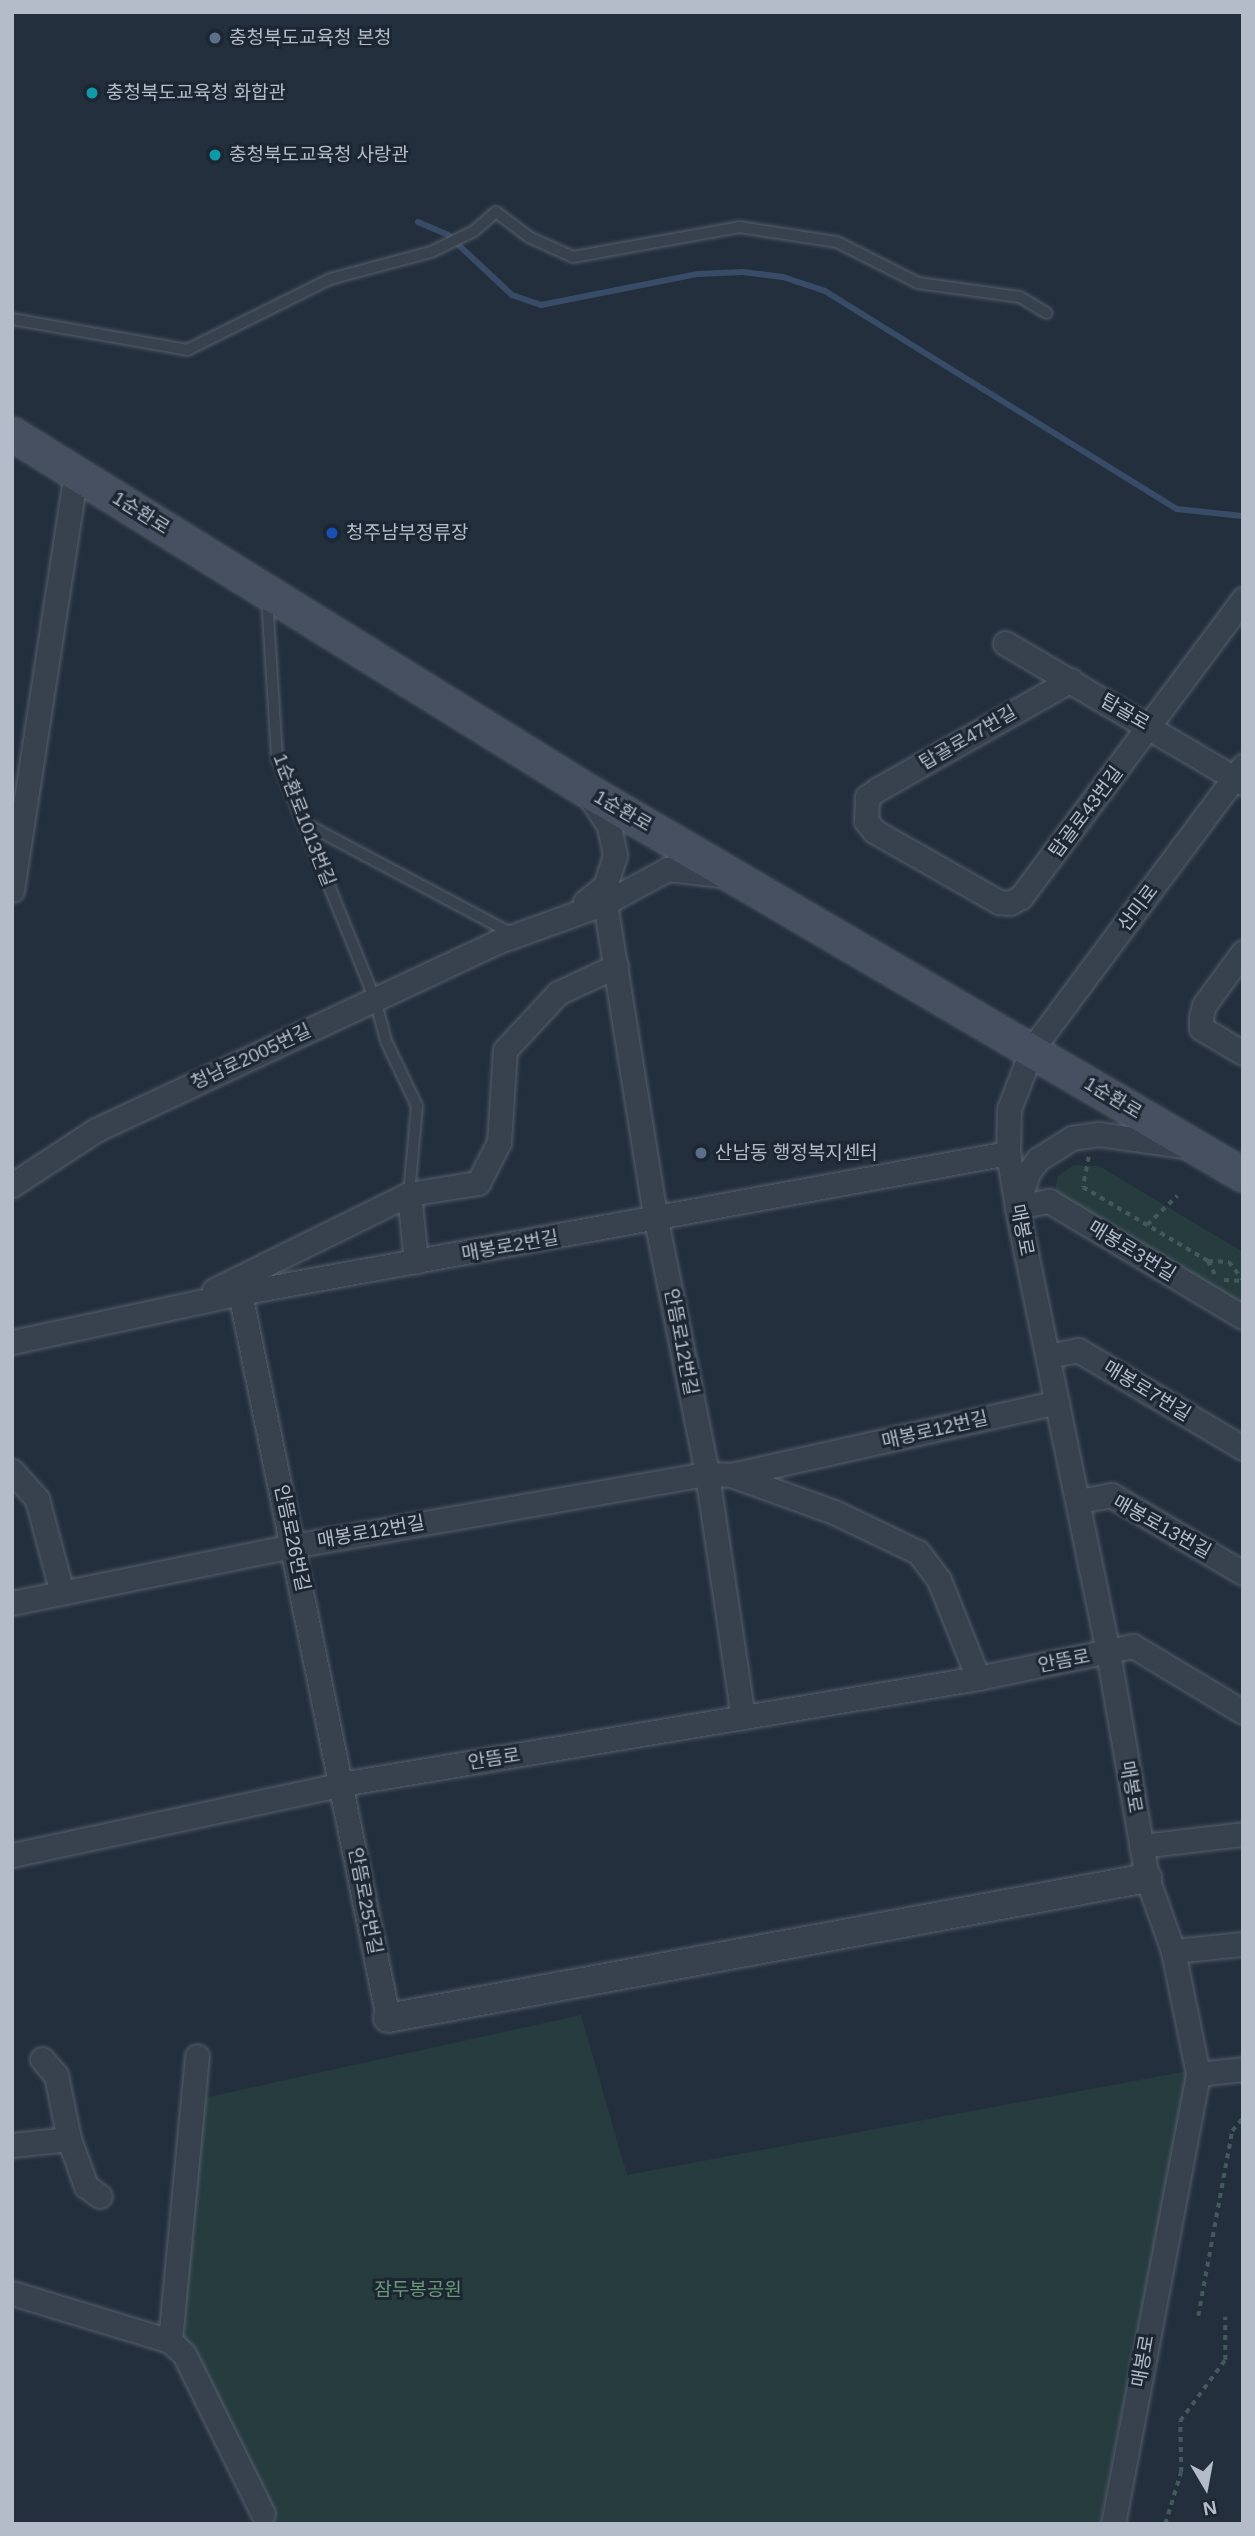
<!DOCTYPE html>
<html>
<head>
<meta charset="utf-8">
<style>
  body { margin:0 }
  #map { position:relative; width:1255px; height:2536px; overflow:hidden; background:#242f3e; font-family:Arial,"Noto Sans KR",sans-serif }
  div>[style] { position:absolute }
  .green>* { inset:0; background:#263c3f }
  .stream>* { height:6px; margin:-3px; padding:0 3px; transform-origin:3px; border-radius:3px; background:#394c67 }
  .path>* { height:3.5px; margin-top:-1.75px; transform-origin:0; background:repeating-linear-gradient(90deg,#44595c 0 5px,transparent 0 10px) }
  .roads { filter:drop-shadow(0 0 2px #565f6c) drop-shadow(0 0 2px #565f6c) }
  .service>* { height:10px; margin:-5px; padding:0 5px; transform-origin:5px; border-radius:5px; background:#38414e }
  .minor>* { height:23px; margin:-11.5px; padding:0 11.5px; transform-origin:11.5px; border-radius:11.5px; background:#38414e }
  .tertiary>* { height:28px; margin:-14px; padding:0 14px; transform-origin:14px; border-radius:14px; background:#38414e }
  .secondary>* { height:32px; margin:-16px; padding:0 16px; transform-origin:16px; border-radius:16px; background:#465061 }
  .dots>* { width:19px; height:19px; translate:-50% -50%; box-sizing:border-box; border:4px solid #1d2633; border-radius:50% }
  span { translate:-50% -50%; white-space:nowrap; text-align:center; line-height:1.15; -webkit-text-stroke:6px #1d2633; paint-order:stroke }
  .poi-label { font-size:19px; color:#b4bcc9 }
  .left { translate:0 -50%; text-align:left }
  .street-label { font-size:19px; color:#b4bcc9 }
  .park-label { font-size:19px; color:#6b9a76 }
  .frame { position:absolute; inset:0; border:14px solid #b4bcc9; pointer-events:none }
  .north { position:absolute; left:1171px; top:2452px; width:70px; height:70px; -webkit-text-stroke:5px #1d2633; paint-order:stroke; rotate:170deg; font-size:19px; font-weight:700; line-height:28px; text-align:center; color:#b4bcc9 }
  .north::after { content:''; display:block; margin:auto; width:24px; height:32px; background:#b4bcc9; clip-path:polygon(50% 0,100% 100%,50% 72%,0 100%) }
</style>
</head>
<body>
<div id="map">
  <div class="green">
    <div style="clip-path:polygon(1074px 1165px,1099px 1166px,1243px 1252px,1243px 1310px,1054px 1193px,1058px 1176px)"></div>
    <div style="clip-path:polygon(581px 2015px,627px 2175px,1188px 2071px,1100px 2524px,256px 2524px,174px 2359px,204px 2098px)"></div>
  </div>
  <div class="stream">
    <div style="left:418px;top:222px;width:33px;rotate:23deg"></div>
    <div style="left:448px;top:235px;width:88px;rotate:43.2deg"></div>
    <div style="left:512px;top:295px;width:31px;rotate:19deg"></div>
    <div style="left:541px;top:305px;width:160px;rotate:-11.2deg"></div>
    <div style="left:698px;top:274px;width:45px;rotate:-2.5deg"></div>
    <div style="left:743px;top:272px;width:40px;rotate:7.1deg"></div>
    <div style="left:783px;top:277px;width:44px;rotate:18.4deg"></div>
    <div style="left:825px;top:291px;width:414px;rotate:31.8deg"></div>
    <div style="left:1177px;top:509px;width:66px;rotate:6.1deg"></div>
  </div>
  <div class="path">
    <div style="left:1089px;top:1157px;width:31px;rotate:101deg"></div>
    <div style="left:1083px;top:1187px;width:145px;rotate:30.6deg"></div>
    <div style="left:1208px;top:1261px;width:15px;rotate:62deg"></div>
    <div style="left:1147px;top:1225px;width:42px;rotate:-44deg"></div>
    <div style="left:1208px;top:1261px;width:21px;rotate:3deg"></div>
    <div style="left:1229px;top:1262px;width:23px;rotate:52deg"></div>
    <div style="left:1224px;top:1280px;width:19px;rotate:3deg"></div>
    <div style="left:1198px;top:2316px;width:188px;rotate:-79.6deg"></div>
    <div style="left:1232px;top:2131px;width:17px;rotate:-50deg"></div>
    <div style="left:1165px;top:2524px;width:54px;rotate:-72.9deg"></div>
    <div style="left:1181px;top:2472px;width:51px;rotate:-91.1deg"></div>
    <div style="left:1180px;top:2421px;width:76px;rotate:-53.6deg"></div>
    <div style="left:1225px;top:2360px;width:43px;rotate:-90deg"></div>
  </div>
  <div class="roads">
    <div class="service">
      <div style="left:12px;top:319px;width:178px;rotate:10deg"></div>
      <div style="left:187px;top:350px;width:160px;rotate:-26.4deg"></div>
      <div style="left:330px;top:279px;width:105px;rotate:-15deg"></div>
      <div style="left:431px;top:252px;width:48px;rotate:-26deg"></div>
      <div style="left:474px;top:231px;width:29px;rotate:-41deg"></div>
      <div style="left:496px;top:212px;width:41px;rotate:37.1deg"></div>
      <div style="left:529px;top:237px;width:48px;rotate:24.4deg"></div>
      <div style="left:573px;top:257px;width:169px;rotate:-10.2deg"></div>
      <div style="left:739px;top:227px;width:99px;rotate:8.7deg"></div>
      <div style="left:837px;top:242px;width:91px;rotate:26.8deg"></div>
      <div style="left:918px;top:283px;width:103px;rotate:7.8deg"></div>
      <div style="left:1020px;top:297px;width:31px;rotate:31deg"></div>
      <div style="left:267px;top:598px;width:159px;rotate:86.4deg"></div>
      <div style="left:277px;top:757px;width:261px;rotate:68deg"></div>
      <div style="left:375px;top:999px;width:43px;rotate:75.3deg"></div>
      <div style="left:386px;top:1041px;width:72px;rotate:64.5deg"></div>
      <div style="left:417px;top:1106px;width:88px;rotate:95.2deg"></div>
      <div style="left:304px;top:823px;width:239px;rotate:28deg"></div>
    </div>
    <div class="minor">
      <div style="left:1005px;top:643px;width:276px;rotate:30.5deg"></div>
      <div style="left:1071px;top:680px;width:222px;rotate:150.5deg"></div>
      <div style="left:878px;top:789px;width:14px;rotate:144deg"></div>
      <div style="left:867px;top:797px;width:24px;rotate:92deg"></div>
      <div style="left:866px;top:821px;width:13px;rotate:51deg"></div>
      <div style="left:874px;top:831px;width:144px;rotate:29.6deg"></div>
      <div style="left:999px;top:902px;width:11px;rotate:5deg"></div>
      <div style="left:1010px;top:903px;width:13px;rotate:-29deg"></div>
      <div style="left:1021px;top:897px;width:372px;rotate:-53.3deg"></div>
      <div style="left:12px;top:890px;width:422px;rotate:-81.3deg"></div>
      <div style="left:585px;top:902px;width:26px;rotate:-39deg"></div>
      <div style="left:605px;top:886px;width:33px;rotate:-72deg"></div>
      <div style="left:615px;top:855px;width:30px;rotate:-102deg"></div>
      <div style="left:609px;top:826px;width:38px;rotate:-123deg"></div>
      <div style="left:605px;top:903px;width:321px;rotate:80.9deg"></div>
      <div style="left:656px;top:1220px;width:259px;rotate:78.6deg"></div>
      <div style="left:707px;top:1474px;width:246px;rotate:81.6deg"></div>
      <div style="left:1243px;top:952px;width:66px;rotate:126.3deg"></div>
      <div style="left:1204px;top:1005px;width:13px;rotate:103deg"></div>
      <div style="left:1201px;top:1018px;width:10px;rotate:90deg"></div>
      <div style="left:1201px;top:1028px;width:49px;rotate:30.8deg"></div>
      <div style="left:1184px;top:1146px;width:86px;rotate:-172deg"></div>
      <div style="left:1099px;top:1134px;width:27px;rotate:172deg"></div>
      <div style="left:1072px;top:1138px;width:40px;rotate:148deg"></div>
      <div style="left:1038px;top:1159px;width:17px;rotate:126deg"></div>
      <div style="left:1028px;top:1173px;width:36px;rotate:108deg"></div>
      <div style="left:1017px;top:1207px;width:33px;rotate:-11deg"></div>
      <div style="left:1049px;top:1201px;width:226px;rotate:30.9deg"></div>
      <div style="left:12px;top:1185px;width:100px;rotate:-33.2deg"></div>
      <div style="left:96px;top:1130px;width:443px;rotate:-25.1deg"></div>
      <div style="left:497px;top:942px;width:115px;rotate:-19.9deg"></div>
      <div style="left:605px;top:903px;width:72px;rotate:-28.4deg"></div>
      <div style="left:668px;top:869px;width:53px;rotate:6.5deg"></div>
      <div style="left:409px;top:1194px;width:68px;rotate:84.1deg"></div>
      <div style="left:214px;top:1290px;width:217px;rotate:-26.2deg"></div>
      <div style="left:409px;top:1194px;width:70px;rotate:-9.1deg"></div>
      <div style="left:478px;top:1183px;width:46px;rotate:-62.9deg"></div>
      <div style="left:499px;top:1142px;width:92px;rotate:-86.3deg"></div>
      <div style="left:505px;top:1050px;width:78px;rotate:-47.1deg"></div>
      <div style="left:558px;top:993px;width:64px;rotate:-25deg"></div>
      <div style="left:240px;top:1293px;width:740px;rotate:78.46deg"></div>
      <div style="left:12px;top:1342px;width:233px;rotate:-12.1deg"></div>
      <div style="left:240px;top:1293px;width:781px;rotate:-10.33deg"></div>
      <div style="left:1048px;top:1356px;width:31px;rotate:-11deg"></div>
      <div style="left:1078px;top:1350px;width:192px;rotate:30.7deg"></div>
      <div style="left:12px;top:1471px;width:38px;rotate:48deg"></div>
      <div style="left:37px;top:1499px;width:97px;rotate:75.1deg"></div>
      <div style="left:731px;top:1475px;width:109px;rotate:19.8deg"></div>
      <div style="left:834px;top:1512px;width:93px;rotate:25.5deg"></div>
      <div style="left:918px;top:1552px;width:35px;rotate:53deg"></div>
      <div style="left:939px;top:1580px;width:105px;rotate:68.3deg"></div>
      <div style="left:1078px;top:1501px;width:34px;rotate:-10deg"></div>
      <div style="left:1111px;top:1495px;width:153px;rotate:30.6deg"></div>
      <div style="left:12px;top:1603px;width:287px;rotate:-11.5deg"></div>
      <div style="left:293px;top:1546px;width:420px;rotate:-9.9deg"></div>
      <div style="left:707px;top:1474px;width:24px;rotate:2deg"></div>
      <div style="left:731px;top:1475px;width:334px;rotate:-12.6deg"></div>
      <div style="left:1141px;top:1846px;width:103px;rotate:-6.7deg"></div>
      <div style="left:12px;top:1855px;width:338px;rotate:-12.1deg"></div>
      <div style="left:342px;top:1784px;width:645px;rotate:-9.46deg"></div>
      <div style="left:978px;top:1678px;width:158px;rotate:-11.7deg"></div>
      <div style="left:1133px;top:1646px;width:128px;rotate:31deg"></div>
      <div style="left:1173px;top:1951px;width:70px;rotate:-5.7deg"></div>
      <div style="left:42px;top:2059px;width:21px;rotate:49deg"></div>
      <div style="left:56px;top:2075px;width:65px;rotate:78.5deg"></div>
      <div style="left:1198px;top:2074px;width:45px;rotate:-6.3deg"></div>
      <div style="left:12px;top:2145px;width:57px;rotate:-6deg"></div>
      <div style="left:69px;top:2139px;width:50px;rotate:70.1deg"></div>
      <div style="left:86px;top:2186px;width:17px;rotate:36deg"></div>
      <div style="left:12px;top:2293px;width:165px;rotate:16.9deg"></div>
      <div style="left:170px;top:2341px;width:19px;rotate:43deg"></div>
      <div style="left:184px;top:2354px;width:178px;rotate:63.7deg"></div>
      <div style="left:170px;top:2341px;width:286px;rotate:-84.6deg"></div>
      <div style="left:1113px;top:2524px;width:458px;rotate:-79.3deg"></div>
      <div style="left:1198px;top:2074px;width:126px;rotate:-101.5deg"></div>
      <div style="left:1173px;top:1951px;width:77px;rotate:-109.6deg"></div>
      <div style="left:1147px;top:1878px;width:229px;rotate:-99.8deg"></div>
      <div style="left:1108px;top:1652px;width:454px;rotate:-101.6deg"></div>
      <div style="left:1017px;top:1207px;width:55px;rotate:-99.5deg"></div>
      <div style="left:1008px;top:1153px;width:44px;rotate:-88.7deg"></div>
      <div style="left:1009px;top:1109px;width:64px;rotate:-69deg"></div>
      <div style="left:1032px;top:1049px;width:353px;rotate:-53.3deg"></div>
    </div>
    <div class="tertiary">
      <div style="left:388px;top:2018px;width:772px;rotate:-10.45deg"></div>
    </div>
    <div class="secondary">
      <div style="left:12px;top:434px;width:673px;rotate:31.82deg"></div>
      <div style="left:584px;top:789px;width:764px;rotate:30.36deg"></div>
    </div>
  </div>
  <div class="dots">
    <div style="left:215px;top:38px;background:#5c6f8a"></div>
    <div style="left:92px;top:93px;background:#0f9aa8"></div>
    <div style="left:215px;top:155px;background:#0f9aa8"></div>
    <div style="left:332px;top:533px;background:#1a4fb4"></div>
    <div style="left:701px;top:1153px;background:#5c6f8a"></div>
  </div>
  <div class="poi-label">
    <span class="left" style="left:229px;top:38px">충청북도교육청 본청</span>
    <span class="left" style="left:106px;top:93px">충청북도교육청 화합관</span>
    <span class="left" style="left:229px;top:155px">충청북도교육청 사랑관</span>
    <span class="left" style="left:346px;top:533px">청주남부정류장</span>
    <span class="left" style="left:715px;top:1153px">산남동 행정복지센터</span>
  </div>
  <div class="street-label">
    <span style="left:141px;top:513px;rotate:32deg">1순환로</span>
    <span style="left:1125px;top:712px;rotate:30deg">탑골로</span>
    <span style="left:968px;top:738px;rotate:-30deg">탑골로47번길</span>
    <span style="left:623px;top:811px;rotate:30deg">1순환로</span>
    <span style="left:1086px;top:812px;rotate:-53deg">탑골로43번길</span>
    <span style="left:304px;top:820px;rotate:69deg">1순환로1013번길</span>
    <span style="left:1138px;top:908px;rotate:-53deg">산미로</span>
    <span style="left:251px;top:1057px;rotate:-25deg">청남로2005번길</span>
    <span style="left:1113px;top:1098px;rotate:31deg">1순환로</span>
    <span style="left:1022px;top:1230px;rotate:79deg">매봉로</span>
    <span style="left:510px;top:1246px;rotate:-10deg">매봉로2번길</span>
    <span style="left:1132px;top:1251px;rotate:31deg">매봉로3번길</span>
    <span style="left:681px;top:1342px;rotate:79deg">안뜸로12번길</span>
    <span style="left:1147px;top:1391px;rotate:31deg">매봉로7번길</span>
    <span style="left:935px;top:1430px;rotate:-13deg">매봉로12번길</span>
    <span style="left:1162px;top:1527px;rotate:29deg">매봉로13번길</span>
    <span style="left:371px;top:1532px;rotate:-10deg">매봉로12번길</span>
    <span style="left:292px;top:1538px;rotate:78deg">안뜸로26번길</span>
    <span style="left:1064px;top:1661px;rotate:-11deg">안뜸로</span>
    <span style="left:494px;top:1759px;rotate:-9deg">안뜸로</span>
    <span style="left:1131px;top:1787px;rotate:80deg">매봉로</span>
    <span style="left:365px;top:1901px;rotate:79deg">안뜸로25번길</span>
    <span style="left:1143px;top:2361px;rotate:-80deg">매봉로</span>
  </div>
  <div class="park-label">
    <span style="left:418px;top:2290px">잠두봉공원</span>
  </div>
  <div class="frame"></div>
  <div class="north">N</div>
</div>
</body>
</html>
